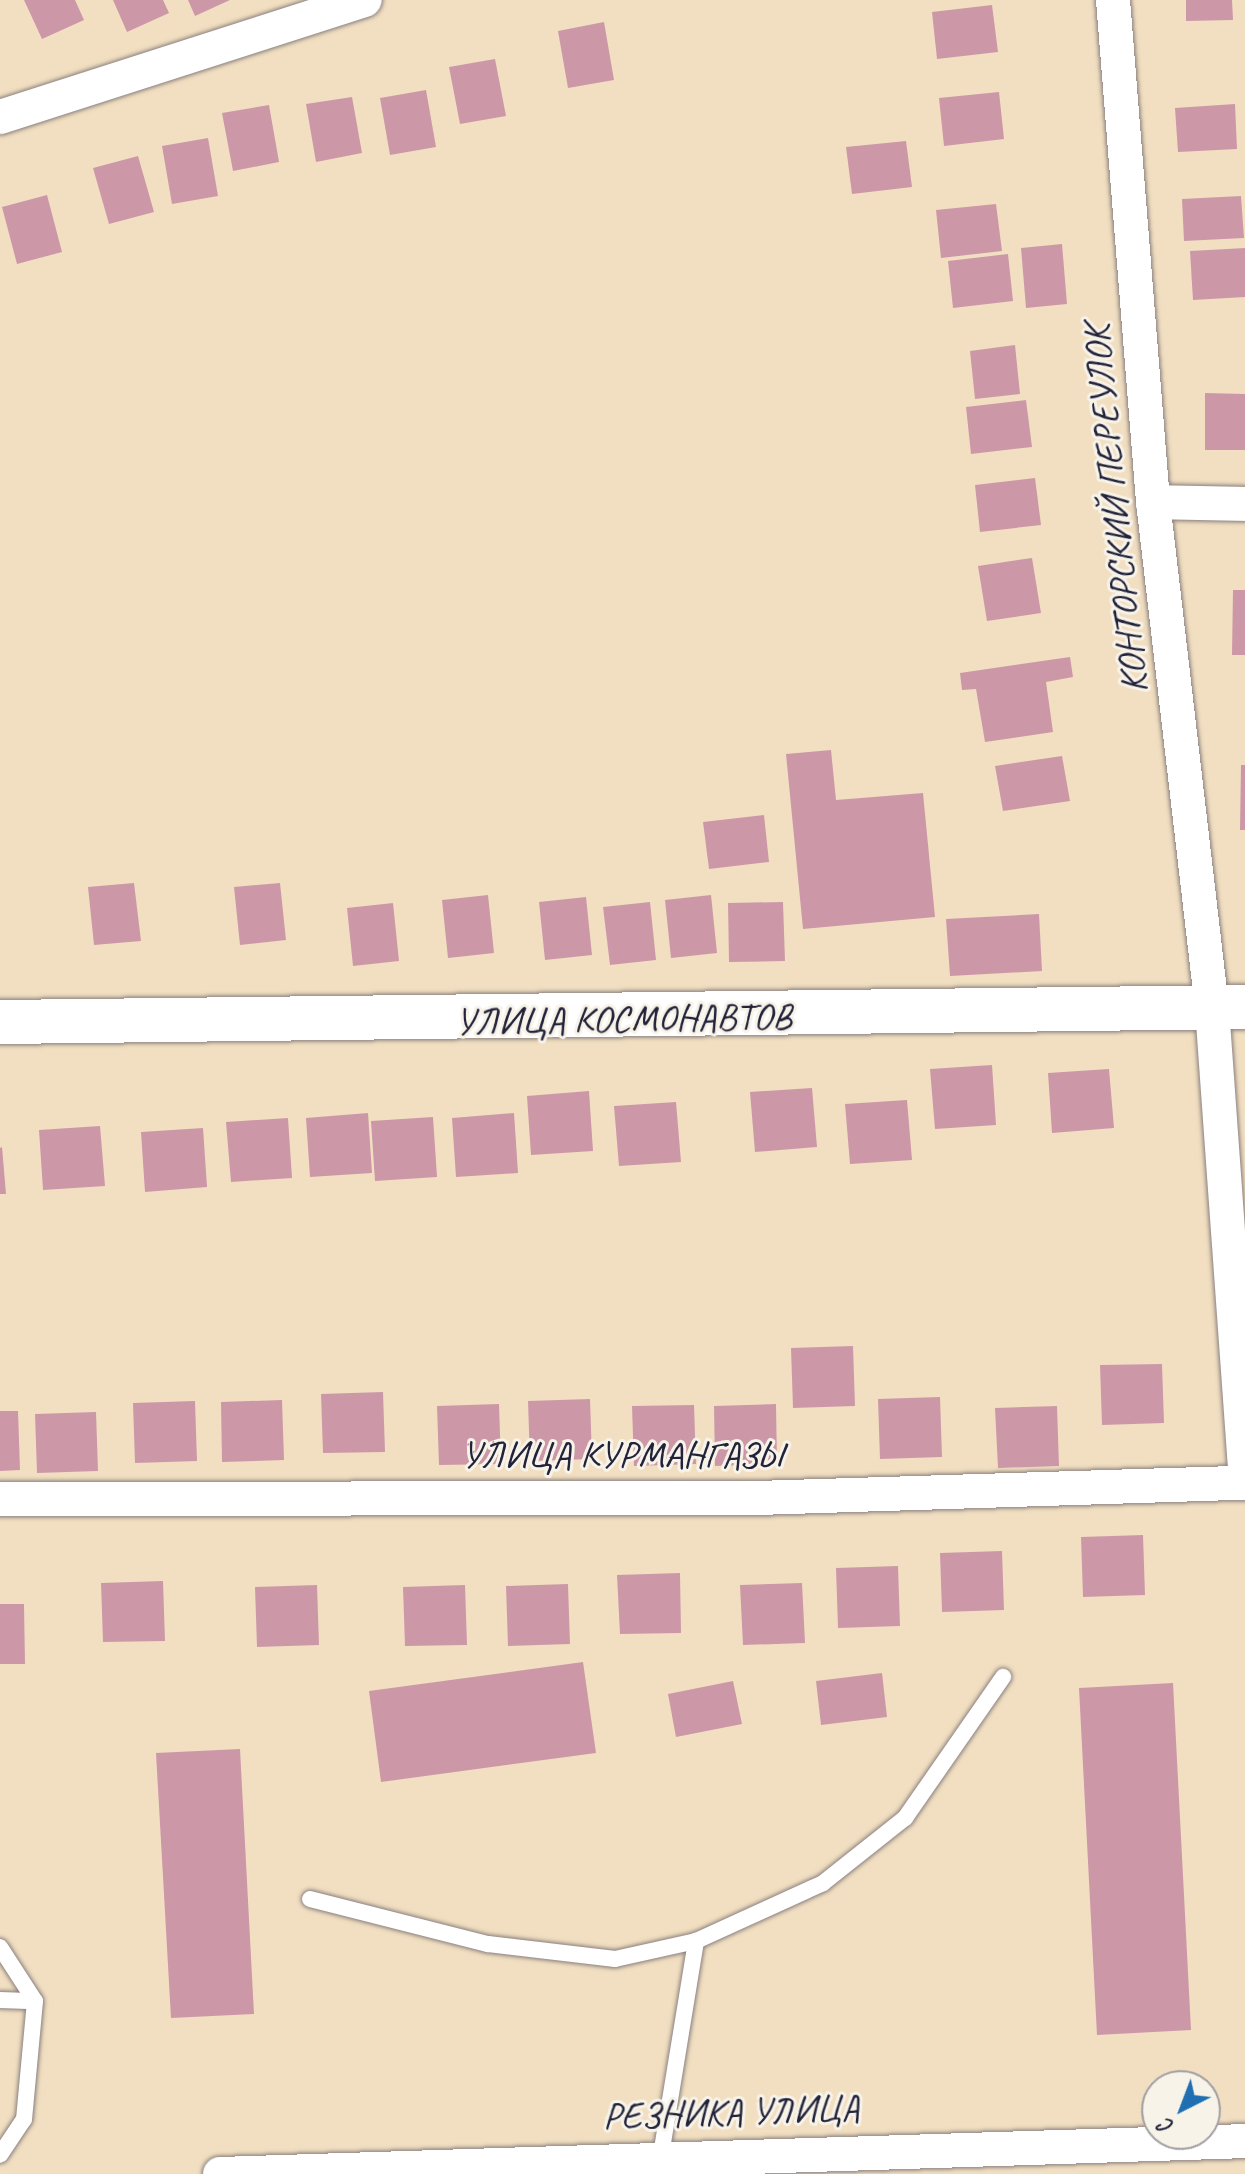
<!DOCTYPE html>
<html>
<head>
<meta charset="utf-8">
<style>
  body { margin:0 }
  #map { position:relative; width:1245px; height:2174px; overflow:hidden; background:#f2dfc2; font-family:Caveat,sans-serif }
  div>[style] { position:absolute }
  .building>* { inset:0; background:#cc98a8 }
  .roads { filter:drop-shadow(0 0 2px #8a807e) drop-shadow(0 0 2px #8a807e) }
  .lane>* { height:16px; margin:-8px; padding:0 8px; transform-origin:8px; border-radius:8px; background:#fff }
  .street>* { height:34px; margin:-17px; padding:0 17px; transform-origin:17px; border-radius:17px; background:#fff }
  .secondary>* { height:44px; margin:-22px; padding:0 22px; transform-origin:22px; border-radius:22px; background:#fff }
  span { translate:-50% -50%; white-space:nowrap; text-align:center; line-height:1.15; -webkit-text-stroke:6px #f7f3e8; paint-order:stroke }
  .street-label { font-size:38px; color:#22223b }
  .north { position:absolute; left:1141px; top:2070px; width:80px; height:80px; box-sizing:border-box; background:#f7f3e8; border:2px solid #a29fa3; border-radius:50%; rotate:222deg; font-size:22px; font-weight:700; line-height:32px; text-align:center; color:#22223b }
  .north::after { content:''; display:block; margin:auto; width:28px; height:36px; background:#1f6fb2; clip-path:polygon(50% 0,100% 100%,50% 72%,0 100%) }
</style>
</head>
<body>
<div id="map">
  <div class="building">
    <div style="clip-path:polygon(24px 0,75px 0,84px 20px,42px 39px)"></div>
    <div style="clip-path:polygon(113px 0,163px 0,169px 13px,127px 32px)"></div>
    <div style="clip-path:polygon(188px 0,230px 0,195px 16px)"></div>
    <div style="clip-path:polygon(1186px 0,1232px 0,1233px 20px,1186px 21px)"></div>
    <div style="clip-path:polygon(992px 5px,998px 52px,937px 59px,932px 12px)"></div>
    <div style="clip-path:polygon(604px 22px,614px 80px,568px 88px,558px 31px)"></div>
    <div style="clip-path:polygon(495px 59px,506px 116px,460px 124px,449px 67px)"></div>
    <div style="clip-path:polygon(426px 90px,436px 147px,390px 155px,380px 98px)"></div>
    <div style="clip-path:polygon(999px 92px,1004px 139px,944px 146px,939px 98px)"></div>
    <div style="clip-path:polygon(352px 97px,362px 153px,316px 162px,306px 104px)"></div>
    <div style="clip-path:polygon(1235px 104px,1237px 149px,1178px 152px,1175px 108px)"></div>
    <div style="clip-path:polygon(269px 105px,279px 162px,233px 171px,222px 113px)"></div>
    <div style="clip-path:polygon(208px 138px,218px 196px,172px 204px,162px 146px)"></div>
    <div style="clip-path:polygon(906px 141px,912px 187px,852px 194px,846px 147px)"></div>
    <div style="clip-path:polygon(138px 156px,154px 212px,109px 224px,93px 168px)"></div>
    <div style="clip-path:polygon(47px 195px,62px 252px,17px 264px,2px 207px)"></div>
    <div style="clip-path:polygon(1241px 196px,1244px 238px,1184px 241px,1182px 199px)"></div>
    <div style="clip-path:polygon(996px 204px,1002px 251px,941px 258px,936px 210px)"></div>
    <div style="clip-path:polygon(1062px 244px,1067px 304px,1026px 308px,1021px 248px)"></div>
    <div style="clip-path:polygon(1245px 248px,1245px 297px,1193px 300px,1190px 251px)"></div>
    <div style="clip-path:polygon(1008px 254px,1013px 301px,953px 308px,948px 261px)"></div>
    <div style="clip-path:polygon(1015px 345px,1020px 394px,975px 399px,970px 351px)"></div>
    <div style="clip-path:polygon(1205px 393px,1245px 394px,1245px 450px,1205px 450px)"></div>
    <div style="clip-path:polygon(1026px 400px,1032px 447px,971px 454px,966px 407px)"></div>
    <div style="clip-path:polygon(1035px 478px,1041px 525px,980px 532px,975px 485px)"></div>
    <div style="clip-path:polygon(1032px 558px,1041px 613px,987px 621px,978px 566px)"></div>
    <div style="clip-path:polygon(1233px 590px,1245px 590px,1245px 655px,1232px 655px)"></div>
    <div style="clip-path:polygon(1070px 657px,1073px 677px,1046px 682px,1053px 732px,985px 742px,976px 689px,962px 690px,960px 673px)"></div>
    <div style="clip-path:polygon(831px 750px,836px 800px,923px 793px,935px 917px,803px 929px,786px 754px)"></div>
    <div style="clip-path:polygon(1062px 756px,1070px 801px,1003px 811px,995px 766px)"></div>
    <div style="clip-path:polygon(1241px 765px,1245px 765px,1245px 830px,1240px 830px)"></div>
    <div style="clip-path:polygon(764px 815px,769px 862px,709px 869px,703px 822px)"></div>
    <div style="clip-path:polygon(134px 883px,141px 941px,94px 945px,88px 887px)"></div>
    <div style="clip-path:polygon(280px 883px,286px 940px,240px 945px,234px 887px)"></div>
    <div style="clip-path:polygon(488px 895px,494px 953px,448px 958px,442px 900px)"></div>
    <div style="clip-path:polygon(711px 895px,717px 953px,671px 958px,665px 900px)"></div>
    <div style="clip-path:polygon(586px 897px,592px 955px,545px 960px,539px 902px)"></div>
    <div style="clip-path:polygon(650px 902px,656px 960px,610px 965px,603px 907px)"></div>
    <div style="clip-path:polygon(783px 902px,785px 961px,729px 962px,728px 903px)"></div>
    <div style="clip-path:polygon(393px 903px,399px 961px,353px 966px,347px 908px)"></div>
    <div style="clip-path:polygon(1039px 914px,1042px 971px,950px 976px,946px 919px)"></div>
    <div style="clip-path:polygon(992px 1065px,996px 1125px,935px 1129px,930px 1069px)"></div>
    <div style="clip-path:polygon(1109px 1069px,1114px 1128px,1052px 1133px,1048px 1073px)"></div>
    <div style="clip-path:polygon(812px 1088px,817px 1147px,755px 1152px,750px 1092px)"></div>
    <div style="clip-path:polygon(589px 1091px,593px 1151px,531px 1155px,527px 1096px)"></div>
    <div style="clip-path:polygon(907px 1100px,912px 1160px,850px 1164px,845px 1104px)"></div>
    <div style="clip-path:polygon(676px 1102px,681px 1162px,619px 1166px,614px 1106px)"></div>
    <div style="clip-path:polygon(368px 1113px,372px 1173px,310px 1177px,306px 1118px)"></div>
    <div style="clip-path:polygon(514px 1113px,518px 1173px,456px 1177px,452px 1118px)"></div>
    <div style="clip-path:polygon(433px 1117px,437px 1177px,375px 1181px,371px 1121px)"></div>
    <div style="clip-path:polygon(288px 1118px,292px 1178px,231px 1182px,226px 1122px)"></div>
    <div style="clip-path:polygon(100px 1126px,105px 1186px,43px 1190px,39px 1130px)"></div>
    <div style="clip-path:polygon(203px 1128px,207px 1187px,145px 1192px,141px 1132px)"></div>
    <div style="clip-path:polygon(2px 1147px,6px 1194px,0 1194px,0 1148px)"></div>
    <div style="clip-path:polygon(853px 1346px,855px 1406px,793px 1408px,791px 1348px)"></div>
    <div style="clip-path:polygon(1162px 1364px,1164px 1423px,1102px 1425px,1100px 1365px)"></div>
    <div style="clip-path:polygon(383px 1392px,385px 1452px,323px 1453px,321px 1394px)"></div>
    <div style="clip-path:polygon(940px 1397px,942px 1457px,880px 1459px,878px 1399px)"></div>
    <div style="clip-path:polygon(590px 1399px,592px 1459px,530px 1461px,528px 1401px)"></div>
    <div style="clip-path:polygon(282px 1400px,284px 1460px,222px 1462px,221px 1402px)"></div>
    <div style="clip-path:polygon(195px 1401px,197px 1461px,135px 1463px,133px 1403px)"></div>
    <div style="clip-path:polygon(499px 1404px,501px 1464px,439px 1465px,437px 1406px)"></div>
    <div style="clip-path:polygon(776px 1404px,777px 1464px,715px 1466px,714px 1406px)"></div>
    <div style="clip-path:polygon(694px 1405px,696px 1464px,634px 1466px,632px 1406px)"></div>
    <div style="clip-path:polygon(1057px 1406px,1059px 1466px,998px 1468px,995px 1408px)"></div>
    <div style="clip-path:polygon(0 1411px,18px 1411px,20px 1470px,0 1471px)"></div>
    <div style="clip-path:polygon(96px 1412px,98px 1471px,37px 1473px,35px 1414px)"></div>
    <div style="clip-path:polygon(1143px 1535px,1145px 1595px,1083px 1597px,1081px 1537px)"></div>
    <div style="clip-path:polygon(1002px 1551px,1004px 1610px,942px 1612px,940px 1553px)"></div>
    <div style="clip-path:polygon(898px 1566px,900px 1626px,838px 1628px,836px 1568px)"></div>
    <div style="clip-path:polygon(680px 1573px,681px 1633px,620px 1634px,617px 1575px)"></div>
    <div style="clip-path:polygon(163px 1581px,165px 1641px,103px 1642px,101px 1583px)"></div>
    <div style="clip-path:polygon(802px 1583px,805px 1643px,743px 1645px,740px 1585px)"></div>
    <div style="clip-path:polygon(568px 1584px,570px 1644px,508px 1646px,506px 1586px)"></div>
    <div style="clip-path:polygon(317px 1585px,319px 1645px,257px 1647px,255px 1587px)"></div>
    <div style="clip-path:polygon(465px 1585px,467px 1645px,405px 1646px,403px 1587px)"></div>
    <div style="clip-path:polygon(0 1604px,24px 1604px,25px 1664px,0 1664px)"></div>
    <div style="clip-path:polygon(583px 1662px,596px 1753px,381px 1782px,369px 1691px)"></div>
    <div style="clip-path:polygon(882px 1673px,887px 1717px,821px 1725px,816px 1681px)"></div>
    <div style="clip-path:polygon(733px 1681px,742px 1724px,676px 1737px,668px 1694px)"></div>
    <div style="clip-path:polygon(1173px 1683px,1191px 2030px,1097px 2035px,1079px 1688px)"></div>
    <div style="clip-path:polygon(240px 1749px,254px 2014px,171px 2018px,156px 1753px)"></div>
  </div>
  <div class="roads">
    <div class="lane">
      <div style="left:310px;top:1899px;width:184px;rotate:14.2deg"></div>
      <div style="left:488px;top:1944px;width:128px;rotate:6.7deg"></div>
      <div style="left:615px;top:1959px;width:83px;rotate:-12.5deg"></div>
      <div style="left:696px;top:1941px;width:140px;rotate:-24.5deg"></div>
      <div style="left:823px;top:1883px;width:105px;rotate:-38.4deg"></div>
      <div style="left:905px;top:1818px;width:172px;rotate:-55.2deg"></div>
      <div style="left:0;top:1947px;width:64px;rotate:57.1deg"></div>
      <div style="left:35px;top:2001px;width:119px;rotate:95.3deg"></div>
      <div style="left:24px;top:2119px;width:43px;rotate:123.7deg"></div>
      <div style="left:0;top:2000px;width:35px;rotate:2deg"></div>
      <div style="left:661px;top:2155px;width:217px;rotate:-80.7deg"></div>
    </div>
    <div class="street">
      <div style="left:1113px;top:0;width:504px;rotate:85.44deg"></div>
      <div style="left:1153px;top:502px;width:509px;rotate:83.35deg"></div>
      <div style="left:1212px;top:1008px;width:456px;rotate:85.9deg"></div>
      <div style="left:0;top:117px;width:383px;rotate:-17.8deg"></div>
      <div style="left:1153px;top:502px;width:92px;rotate:1.2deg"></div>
      <div style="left:0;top:1499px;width:757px;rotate:-0.08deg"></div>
      <div style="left:757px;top:1498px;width:488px;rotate:-1.8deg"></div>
      <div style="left:220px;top:2174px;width:1026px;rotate:-1.84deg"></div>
    </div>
    <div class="secondary">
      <div style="left:0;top:1022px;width:1245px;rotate:-0.69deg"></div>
    </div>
  </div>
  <div class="street-label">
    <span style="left:1115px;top:509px;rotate:-96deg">КОНТОРСКИЙ ПЕРЕУЛОК</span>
    <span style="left:623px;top:1019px;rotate:-1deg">УЛИЦА КОСМОНАВТОВ</span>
    <span style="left:622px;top:1455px">УЛИЦА КУРМАНГАЗЫ</span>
    <span style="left:731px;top:2112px;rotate:-2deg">РЕЗНИКА УЛИЦА</span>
  </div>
  <div class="north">С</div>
</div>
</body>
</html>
